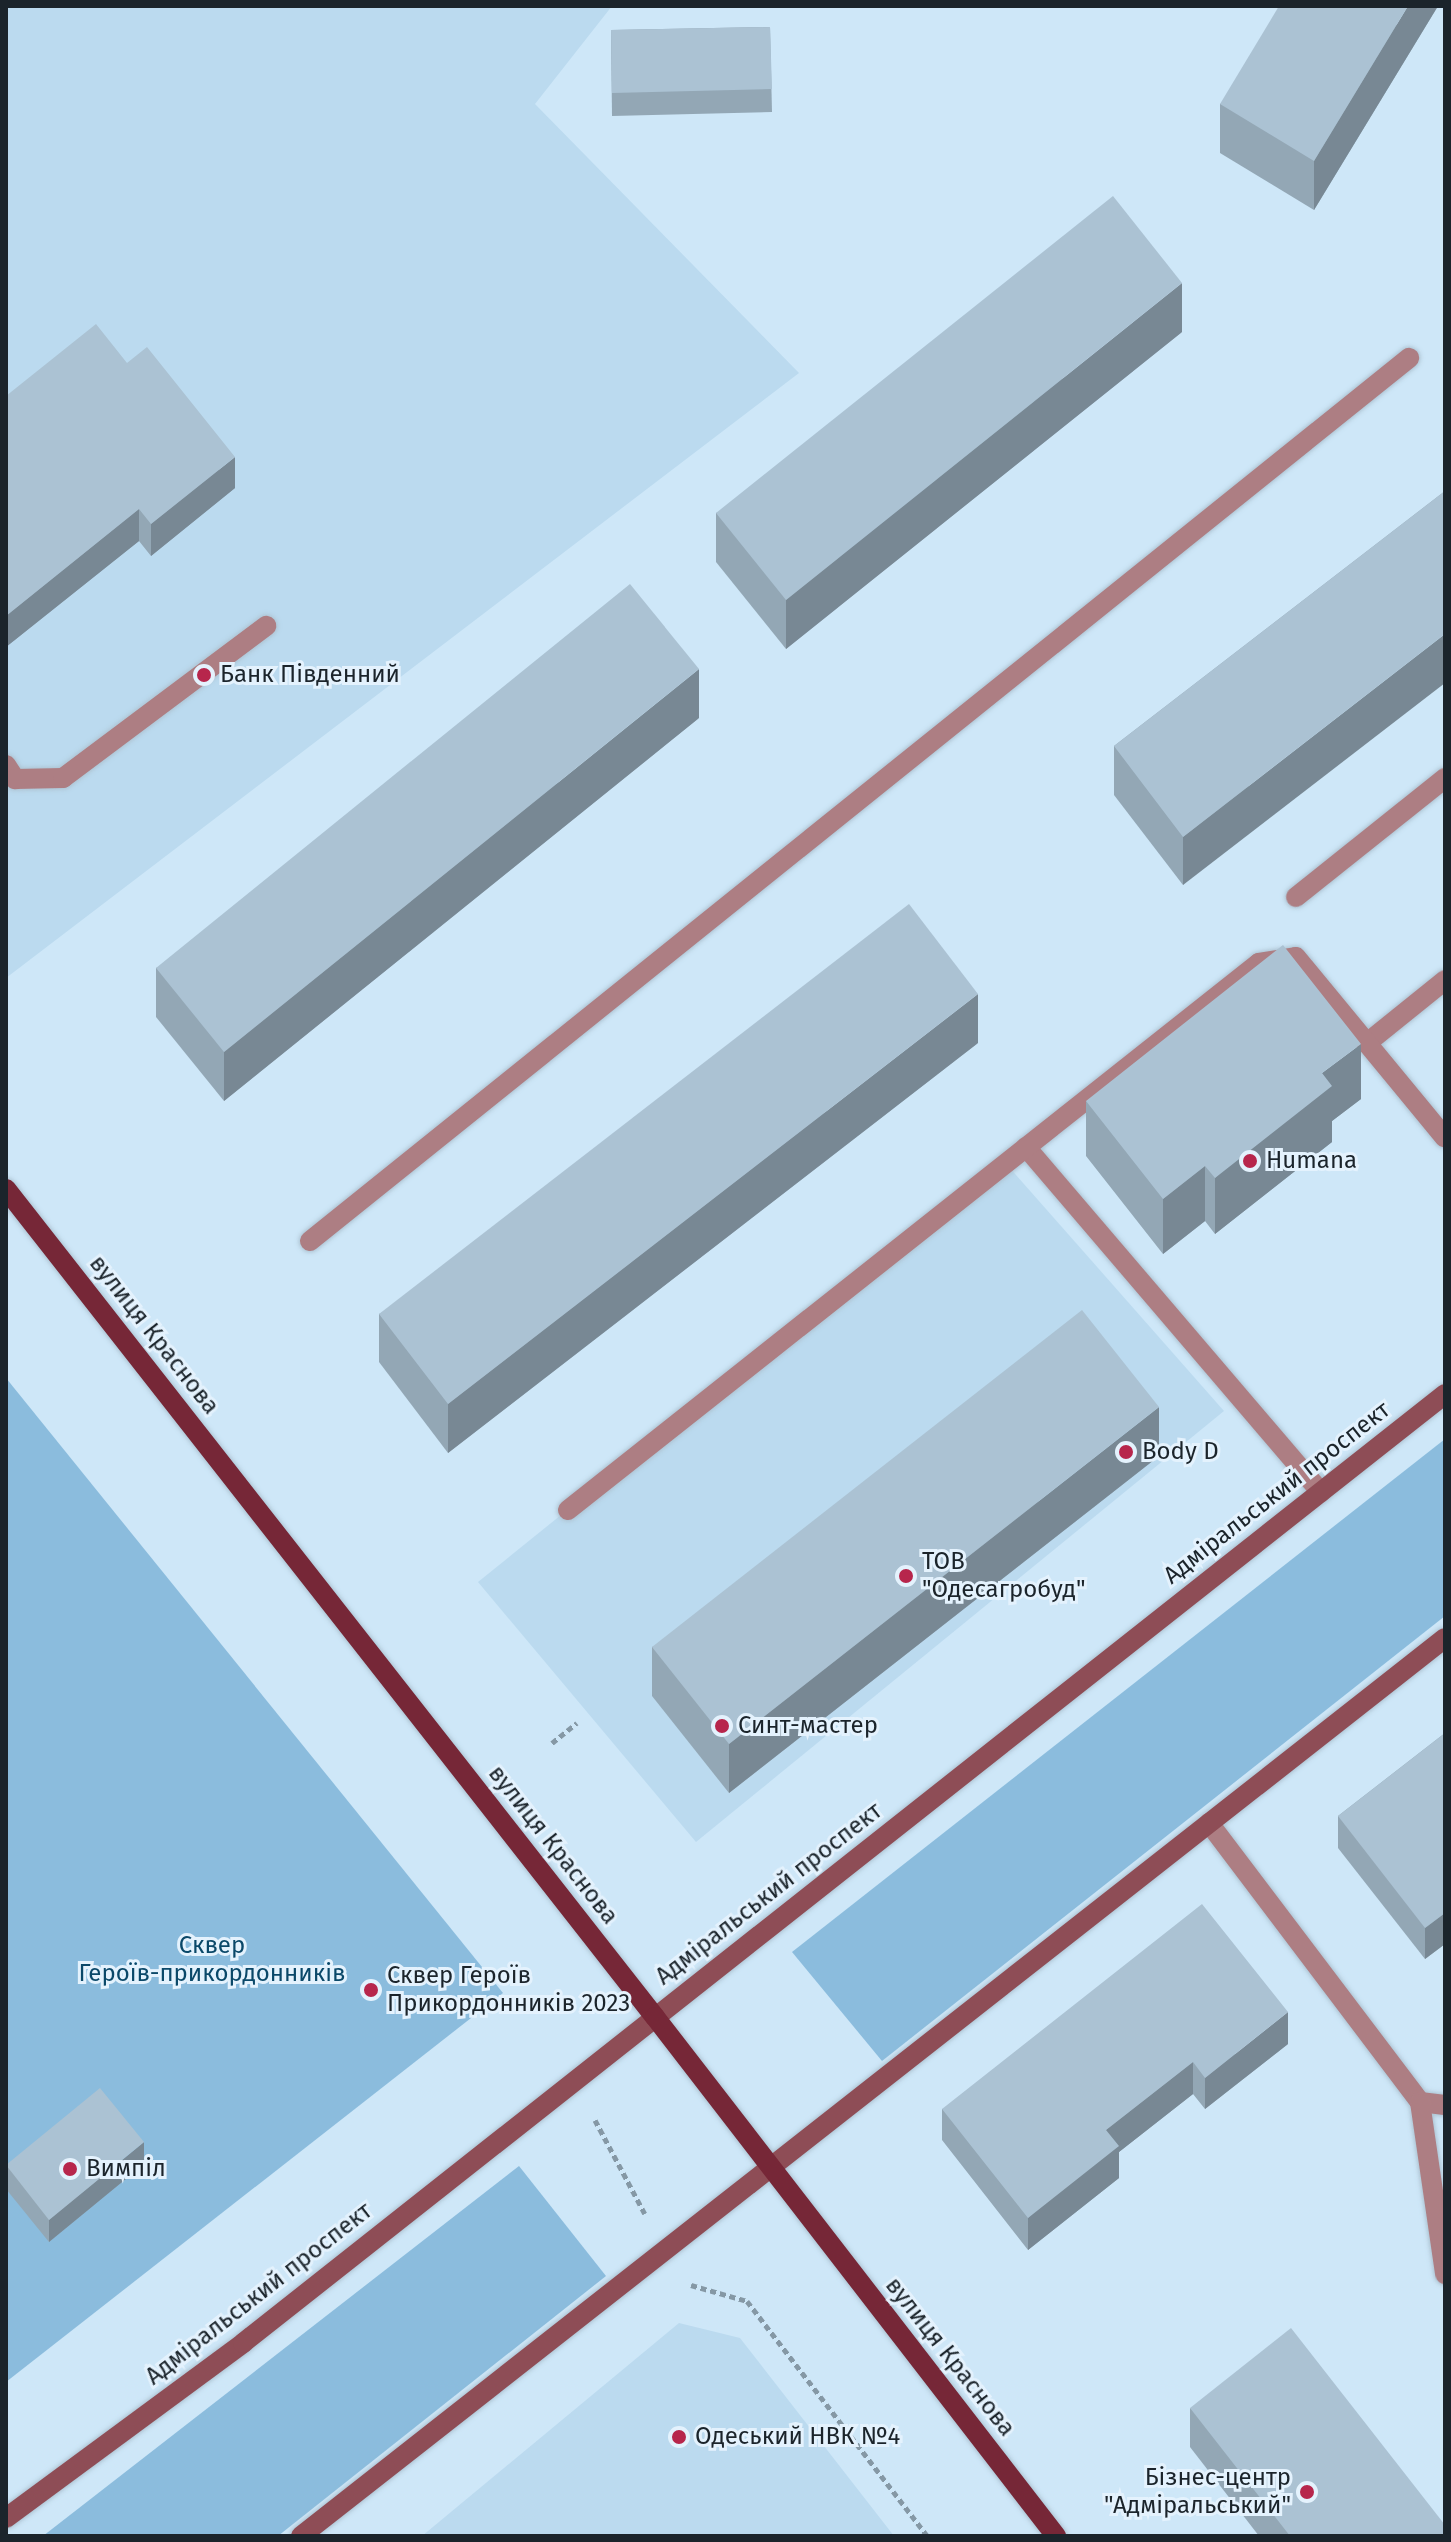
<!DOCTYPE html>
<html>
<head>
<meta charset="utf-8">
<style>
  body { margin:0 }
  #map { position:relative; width:1451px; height:2542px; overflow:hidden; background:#cee7f8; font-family:"Fira Sans",sans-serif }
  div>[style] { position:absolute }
  .built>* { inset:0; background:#bbdaef }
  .green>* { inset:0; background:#8bbcdd }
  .path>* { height:5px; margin-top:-2.5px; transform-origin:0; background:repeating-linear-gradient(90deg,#8598a5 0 6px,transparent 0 10px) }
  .roads { filter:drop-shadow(0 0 2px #aec4d3) drop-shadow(0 0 2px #aec4d3) }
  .lane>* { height:20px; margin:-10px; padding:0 10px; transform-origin:10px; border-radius:10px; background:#ad7e83 }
  .secondary>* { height:20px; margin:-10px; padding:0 10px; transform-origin:10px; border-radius:10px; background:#8e4d56 }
  .primary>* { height:20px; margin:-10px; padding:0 10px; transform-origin:10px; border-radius:10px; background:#762737 }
  .wall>* { inset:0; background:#93a7b5 }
  .shaded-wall>* { inset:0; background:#788894 }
  .building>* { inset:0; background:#abc2d3 }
  .dots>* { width:22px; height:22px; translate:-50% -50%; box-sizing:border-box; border:4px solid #e4f2fd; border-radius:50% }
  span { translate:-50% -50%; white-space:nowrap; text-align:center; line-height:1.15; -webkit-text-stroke:6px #e4f2fd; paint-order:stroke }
  .poi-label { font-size:24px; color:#1b242b }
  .left { translate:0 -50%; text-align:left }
  .right { translate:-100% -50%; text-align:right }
  .street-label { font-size:24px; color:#1b242b }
  .park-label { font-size:24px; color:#0a4869 }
  .frame { position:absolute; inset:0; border:8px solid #1b242b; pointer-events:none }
</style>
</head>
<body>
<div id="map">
  <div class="built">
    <div style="clip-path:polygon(6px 6px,612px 6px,535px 104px,799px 373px,6px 978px)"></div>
    <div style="clip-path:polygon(1002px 1159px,1224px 1411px,696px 1842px,478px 1582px)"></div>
    <div style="clip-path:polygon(679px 2323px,740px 2338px,894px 2536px,422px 2536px)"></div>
  </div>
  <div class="green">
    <div style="clip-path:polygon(6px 1378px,503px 1993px,6px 2382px)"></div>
    <div style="clip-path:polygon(1445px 1439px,1445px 1616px,882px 2061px,792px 1952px)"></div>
    <div style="clip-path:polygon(519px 2166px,606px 2276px,278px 2536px,43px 2536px)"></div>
  </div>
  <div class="path">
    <div style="left:552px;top:1743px;width:32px;rotate:-39deg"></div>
    <div style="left:595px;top:2120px;width:106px;rotate:62deg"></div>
    <div style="left:691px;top:2285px;width:58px;rotate:15.9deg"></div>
    <div style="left:747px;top:2301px;width:296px;rotate:52.5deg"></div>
  </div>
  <div class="roads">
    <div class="lane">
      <div style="left:6px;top:765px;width:17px;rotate:57deg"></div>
      <div style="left:15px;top:779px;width:48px;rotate:-1.2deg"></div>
      <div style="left:63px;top:778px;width:254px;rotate:-36.8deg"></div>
      <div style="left:1296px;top:897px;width:191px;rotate:-38.6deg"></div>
      <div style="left:1367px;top:1043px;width:100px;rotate:-38.9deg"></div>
      <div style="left:1026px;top:1147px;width:454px;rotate:49.5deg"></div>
      <div style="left:310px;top:1241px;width:1410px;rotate:-38.78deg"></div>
      <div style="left:568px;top:1510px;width:881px;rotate:-38.37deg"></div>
      <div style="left:1259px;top:963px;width:37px;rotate:-9deg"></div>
      <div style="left:1296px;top:957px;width:234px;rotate:50.5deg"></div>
      <div style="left:1209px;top:1823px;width:350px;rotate:52.9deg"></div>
      <div style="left:1420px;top:2102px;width:25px;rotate:7deg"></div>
      <div style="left:1420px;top:2102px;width:174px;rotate:81.7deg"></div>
    </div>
    <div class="secondary">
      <div style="left:6px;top:2518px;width:295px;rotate:-36.4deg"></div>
      <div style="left:243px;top:2343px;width:1531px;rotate:-38.29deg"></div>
      <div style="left:301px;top:2536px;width:1454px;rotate:-38.13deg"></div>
    </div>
    <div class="primary">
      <div style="left:6px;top:1189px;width:1052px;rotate:51.91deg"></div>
      <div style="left:655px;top:2017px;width:656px;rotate:52.31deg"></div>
    </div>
  </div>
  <div class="wall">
    <div style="clip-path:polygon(1438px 6px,1314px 210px,1220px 153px,1220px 104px)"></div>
    <div style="clip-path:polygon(770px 27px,772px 112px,612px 116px,611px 30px)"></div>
    <div style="clip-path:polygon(1182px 332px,786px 649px,716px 562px,716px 513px)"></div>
    <div style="clip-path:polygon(127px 363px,235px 488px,151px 556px,139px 541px,6px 647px,6px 396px)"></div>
    <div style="clip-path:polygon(1445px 491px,1183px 885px,1114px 795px,1114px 746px)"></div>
    <div style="clip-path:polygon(699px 718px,224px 1101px,156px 1017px,156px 968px)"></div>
    <div style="clip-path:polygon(978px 1043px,448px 1453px,379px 1362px,379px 1314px)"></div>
    <div style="clip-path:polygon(1361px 1099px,1332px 1121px,1332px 1142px,1215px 1234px,1205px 1221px,1163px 1254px,1086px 1156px,1086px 1101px)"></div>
    <div style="clip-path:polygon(1159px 1456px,729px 1793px,652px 1696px,652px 1647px)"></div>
    <div style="clip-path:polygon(1445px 1733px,1445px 1944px,1425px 1959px,1338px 1848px,1338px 1816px)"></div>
    <div style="clip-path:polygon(1288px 2044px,1205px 2109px,1193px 2094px,1119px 2152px,1119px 2178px,1028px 2250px,942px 2140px,942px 2109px)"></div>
    <div style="clip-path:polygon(144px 2164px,49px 2242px,6px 2189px,6px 2165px)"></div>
    <div style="clip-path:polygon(1190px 2408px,1445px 2536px,1259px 2536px,1190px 2447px)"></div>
  </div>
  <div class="shaded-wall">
    <div style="clip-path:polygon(1408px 6px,1438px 6px,1314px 210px,1314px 161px)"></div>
    <div style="clip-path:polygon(1182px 283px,1182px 332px,786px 649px,786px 600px)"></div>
    <div style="clip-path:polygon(235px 457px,235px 488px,151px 556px,151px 524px)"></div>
    <div style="clip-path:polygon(139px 509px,139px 541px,6px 647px,6px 616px)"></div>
    <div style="clip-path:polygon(1445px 634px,1445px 683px,1183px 885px,1183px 837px)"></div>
    <div style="clip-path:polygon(699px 669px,699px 718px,224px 1101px,224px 1052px)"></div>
    <div style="clip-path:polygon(978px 994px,978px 1043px,448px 1453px,448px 1404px)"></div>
    <div style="clip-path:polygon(1361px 1044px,1361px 1099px,1332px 1121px,1332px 1142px,1215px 1234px,1215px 1178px,1322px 1073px)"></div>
    <div style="clip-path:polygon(1205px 1166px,1205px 1221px,1163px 1254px,1163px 1199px)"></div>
    <div style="clip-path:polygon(1159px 1407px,1159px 1456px,729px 1793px,729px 1744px)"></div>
    <div style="clip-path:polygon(1445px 1913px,1445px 1944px,1425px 1959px,1425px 1928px)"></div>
    <div style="clip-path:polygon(1288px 2012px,1288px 2044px,1205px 2109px,1205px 2078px)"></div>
    <div style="clip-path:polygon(1193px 2062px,1193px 2094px,1119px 2152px,1119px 2178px,1028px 2250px,1028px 2218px,1106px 2130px)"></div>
    <div style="clip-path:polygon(144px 2142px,144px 2164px,49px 2242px,49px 2220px)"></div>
  </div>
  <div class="building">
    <div style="clip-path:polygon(1279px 6px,1408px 6px,1314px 161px,1220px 104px)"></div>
    <div style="clip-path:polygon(770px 27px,772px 89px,612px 93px,611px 30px)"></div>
    <div style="clip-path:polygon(1113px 196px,1182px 283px,786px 600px,716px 513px)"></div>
    <div style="clip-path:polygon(96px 324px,127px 363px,147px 347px,235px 457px,151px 524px,139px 509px,6px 616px,6px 396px)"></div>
    <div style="clip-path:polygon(1445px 491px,1445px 634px,1183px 837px,1114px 746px)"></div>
    <div style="clip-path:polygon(630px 584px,699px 669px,224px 1052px,156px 968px)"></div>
    <div style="clip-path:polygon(909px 904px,978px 994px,448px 1404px,379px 1314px)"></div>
    <div style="clip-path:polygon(1283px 945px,1361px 1044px,1322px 1073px,1332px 1086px,1215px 1178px,1205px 1166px,1163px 1199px,1086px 1101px)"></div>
    <div style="clip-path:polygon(1082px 1310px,1159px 1407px,729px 1744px,652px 1647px)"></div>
    <div style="clip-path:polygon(1445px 1733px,1445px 1913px,1425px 1928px,1338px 1816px)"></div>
    <div style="clip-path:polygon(1202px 1904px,1288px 2012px,1205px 2078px,1193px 2062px,1106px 2130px,1119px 2146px,1028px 2218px,942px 2109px)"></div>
    <div style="clip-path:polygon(100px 2088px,144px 2142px,49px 2220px,6px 2165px)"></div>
    <div style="clip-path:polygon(1291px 2328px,1445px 2525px,1445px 2536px,1290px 2536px,1190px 2408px)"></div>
  </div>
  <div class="dots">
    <div style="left:204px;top:675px;background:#b7264c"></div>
    <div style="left:1250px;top:1161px;background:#b7264c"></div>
    <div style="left:1126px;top:1452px;background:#b7264c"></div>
    <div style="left:906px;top:1576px;background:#b7264c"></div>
    <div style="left:722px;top:1726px;background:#b7264c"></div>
    <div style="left:371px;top:1990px;background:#b7264c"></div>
    <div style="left:70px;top:2169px;background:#b7264c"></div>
    <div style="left:679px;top:2437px;background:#b7264c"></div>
    <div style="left:1307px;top:2492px;background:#b7264c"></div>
  </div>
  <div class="poi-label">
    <span class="left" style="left:220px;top:675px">Банк Південний</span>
    <span class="left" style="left:1266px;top:1161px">Humana</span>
    <span class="left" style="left:1142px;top:1452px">Body D</span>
    <span class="left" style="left:922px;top:1576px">ТОВ<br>"Одесагробуд"</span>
    <span class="left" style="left:738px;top:1726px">Синт-мастер</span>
    <span class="left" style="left:387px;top:1990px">Сквер Героїв<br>Прикордонників 2023</span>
    <span class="left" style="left:86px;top:2169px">Вимпіл</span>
    <span class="left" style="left:695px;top:2437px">Одеський НВК №4</span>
    <span class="right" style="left:1291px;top:2492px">Бізнес-центр<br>"Адміральський"</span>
  </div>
  <div class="street-label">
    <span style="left:154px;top:1335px;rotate:52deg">вулиця Краснова</span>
    <span style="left:1277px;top:1493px;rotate:-38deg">Адміральський проспект</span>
    <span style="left:553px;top:1845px;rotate:52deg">вулиця Краснова</span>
    <span style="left:769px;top:1894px;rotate:-38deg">Адміральський проспект</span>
    <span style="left:259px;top:2294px;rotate:-38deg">Адміральський проспект</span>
    <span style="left:950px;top:2357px;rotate:52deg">вулиця Краснова</span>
  </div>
  <div class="park-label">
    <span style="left:212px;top:1960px">Сквер<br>Героїв-прикордонників</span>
  </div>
  <div class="frame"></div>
</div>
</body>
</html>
